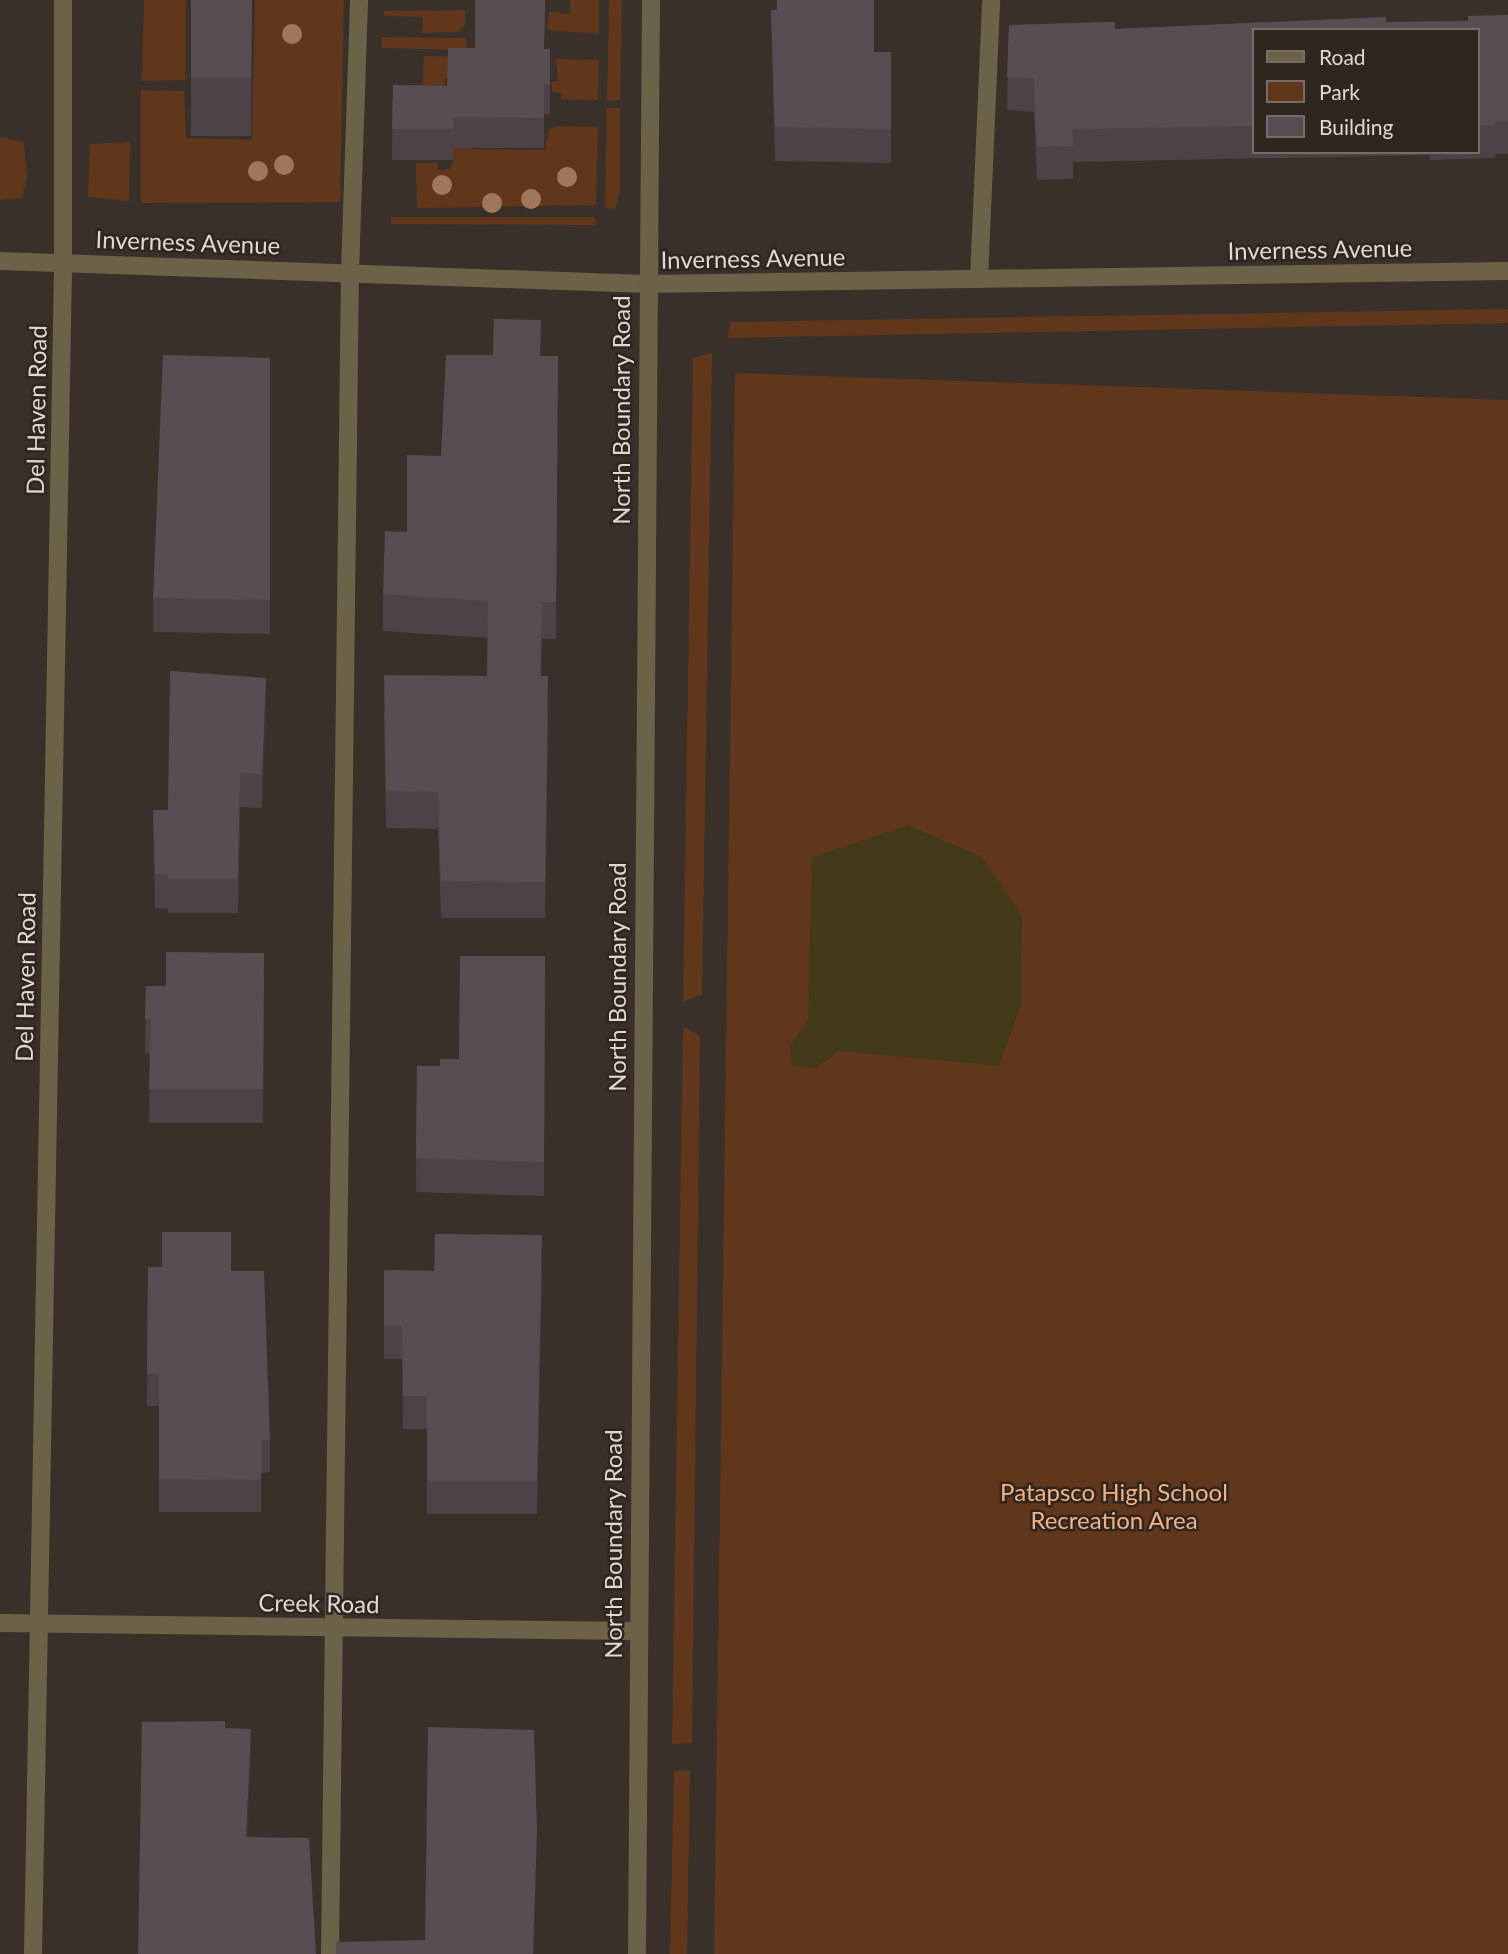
<!DOCTYPE html>
<html>
<head>
<meta charset="utf-8">
<style>
  body { margin:0 }
  #map { position:relative; width:1508px; height:1954px; overflow:hidden; background:#39302a; font-family:Lato,sans-serif }
  div>[style] { position:absolute }
  .green>* { inset:0; background:#61371c }
  .sand>* { inset:0; background:#423919 }
  .lane>* { height:18px; margin:-9px; padding:0 9px; transform-origin:9px; border-radius:9px; background:#6b6248 }
  .street>* { height:18px; margin:-9px; padding:0 9px; transform-origin:9px; border-radius:9px; background:#6b6248 }
  .trees>* { width:20px; height:20px; margin:-10px; border-radius:50%; background:#a0775d }
  .wall>* { inset:0; background:#4c4247 }
  .shaded-wall>* { inset:0; background:#3e3639 }
  .building>* { inset:0; background:#584d52 }
  span { translate:-50% -50%; white-space:nowrap; text-align:center; line-height:1.15; -webkit-text-stroke:5px #2f2620; paint-order:stroke }
  .street-label { font-size:24px; color:#dfd9d5 }
  .park-label { font-size:24px; color:#f5b186 }
  .legend { position:absolute; left:1252px; top:28px; width:228px; height:126px; box-sizing:border-box; background:#2f2620; border:2px solid #756e68; margin:0; padding:9px 12px; list-style:none; font-size:21px; color:#dfd9d5 }
  .legend li { display:flex; align-items:center; gap:14px; height:35px }
  .legend b { width:35px; border:2px solid #756e68 }
</style>
</head>
<body>
<div id="map">
  <div class="green">
    <div style="clip-path:polygon(144px 0,186px 0,185px 80px,142px 81px)"></div>
    <div style="clip-path:polygon(255px 0,344px 0,340px 202px,141px 203px,141px 90px,184px 91px,186px 138px,252px 140px)"></div>
    <div style="clip-path:polygon(570px 0,599px 0,599px 34px,547px 30px,549px 12px,570px 14px)"></div>
    <div style="clip-path:polygon(609px 0,622px 0,620px 100px,607px 101px)"></div>
    <div style="clip-path:polygon(465px 10px,465px 25px,458px 32px,422px 33px,423px 17px,384px 16px,384px 11px)"></div>
    <div style="clip-path:polygon(382px 37px,466px 38px,467px 50px,382px 48px)"></div>
    <div style="clip-path:polygon(424px 56px,466px 57px,468px 77px,445px 78px,445px 100px,422px 100px)"></div>
    <div style="clip-path:polygon(556px 59px,599px 60px,598px 100px,561px 99px,561px 93px,552px 92px,551px 82px,558px 81px)"></div>
    <div style="clip-path:polygon(607px 108px,620px 108px,620px 191px,615px 209px,605px 208px)"></div>
    <div style="clip-path:polygon(454px 113px,471px 113px,472px 149px,545px 150px,549px 130px,555px 126px,598px 127px,596px 205px,417px 208px,416px 163px,438px 163px,438px 170px,450px 169px,453px 162px)"></div>
    <div style="clip-path:polygon(0 137px,24px 143px,27px 177px,22px 198px,0 200px)"></div>
    <div style="clip-path:polygon(130px 142px,129px 201px,88px 197px,90px 144px)"></div>
    <div style="clip-path:polygon(391px 217px,595px 217px,596px 225px,391px 224px)"></div>
    <div style="clip-path:polygon(1508px 309px,1508px 323px,728px 338px,730px 322px)"></div>
    <div style="clip-path:polygon(712px 353px,702px 994px,683px 1002px,693px 358px)"></div>
    <div style="clip-path:polygon(735px 373px,1508px 400px,1508px 1954px,714px 1954px)"></div>
    <div style="clip-path:polygon(683px 1026px,700px 1036px,692px 1743px,672px 1744px)"></div>
    <div style="clip-path:polygon(690px 1770px,687px 1954px,670px 1954px,674px 1771px)"></div>
  </div>
  <div class="sand">
    <div style="clip-path:polygon(908px 825px,982px 857px,1022px 916px,1021px 1004px,999px 1066px,839px 1051px,815px 1069px,792px 1065px,790px 1046px,808px 1020px,812px 857px)"></div>
  </div>
  <div class="lane">
    <div style="left:63px;top:0;width:262px;rotate:90deg"></div>
    <div style="left:979px;top:279px;width:279px;rotate:-87.5deg"></div>
    <div style="left:330px;top:1954px;width:1681px;rotate:-89.32deg"></div>
    <div style="left:350px;top:273px;width:273px;rotate:-88.1deg"></div>
  </div>
  <div class="street">
    <div style="left:0;top:261px;width:647px;rotate:2.04deg"></div>
    <div style="left:647px;top:284px;width:861px;rotate:-0.87deg"></div>
    <div style="left:0;top:1623px;width:637px;rotate:0.72deg"></div>
    <div style="left:33px;top:1954px;width:1692px;rotate:-88.98deg"></div>
    <div style="left:637px;top:1954px;width:1954px;rotate:-89.59deg"></div>
  </div>
  <div class="trees">
    <div style="left:292px;top:34px"></div>
    <div style="left:284px;top:165px"></div>
    <div style="left:258px;top:171px"></div>
    <div style="left:567px;top:177px"></div>
    <div style="left:442px;top:185px"></div>
    <div style="left:531px;top:199px"></div>
    <div style="left:492px;top:203px"></div>
  </div>
  <div class="wall">
    <div style="clip-path:polygon(191px 0,252px 0,251px 136px,191px 136px)"></div>
    <div style="clip-path:polygon(475px 0,545px 0,544px 49px,550px 49px,550px 114px,544px 114px,544px 148px,453px 148px,453px 160px,392px 160px,393px 85px,447px 86px,475px 48px)"></div>
    <div style="clip-path:polygon(771px 10px,874px 52px,891px 52px,891px 163px,775px 161px)"></div>
    <div style="clip-path:polygon(evenodd,1508px 15px,1508px 154px,1496px 154px,1495px 158px,1430px 160px,1430px 155px,1073px 162px,1073px 179px,1037px 180px,1034px 112px,1007px 110px,1009px 25px,1115px 22px,1115px 29px,1386px 17px,1386px 22px,1468px 21px,1468px 16px,1508px 15px,1254px 30px,1478px 30px,1478px 152px,1254px 152px,1254px 30px)"></div>
    <div style="clip-path:polygon(541px 356px,558px 356px,556px 639px,542px 639px,541px 676px,548px 713px,545px 918px,441px 918px,438px 829px,386px 828px,384px 712px,487px 676px,488px 638px,383px 631px,383px 594px,407px 532px,441px 456px)"></div>
    <div style="clip-path:polygon(270px 358px,270px 634px,153px 632px,153px 598px)"></div>
    <div style="clip-path:polygon(266px 712px,262px 808px,240px 807px,238px 913px,168px 913px,168px 909px,155px 908px,153px 810px,168px 810px)"></div>
    <div style="clip-path:polygon(264px 953px,263px 1123px,149px 1123px,150px 1054px,145px 1053px,146px 986px,166px 986px)"></div>
    <div style="clip-path:polygon(545px 956px,544px 1196px,416px 1192px,417px 1066px,440px 1066px,459px 1059px)"></div>
    <div style="clip-path:polygon(148px 1267px,231px 1271px,270px 1440px,270px 1472px,261px 1473px,261px 1512px,159px 1512px,159px 1406px,147px 1406px)"></div>
    <div style="clip-path:polygon(542px 1268px,537px 1514px,427px 1514px,427px 1429px,403px 1429px,402px 1359px,384px 1359px,384px 1270px,434px 1271px)"></div>
  </div>
  <div class="shaded-wall">
    <div style="clip-path:polygon(266px 678px,266px 712px,262px 808px,262px 774px)"></div>
    <div style="clip-path:polygon(240px 773px,240px 807px,238px 913px,238px 879px)"></div>
    <div style="clip-path:polygon(542px 1235px,542px 1268px,537px 1514px,537px 1481px)"></div>
    <div style="clip-path:polygon(251px 1729px,251px 1762px,246px 1870px,246px 1837px)"></div>
    <div style="clip-path:polygon(537px 1831px,534px 1954px,533px 1954px)"></div>
  </div>
  <div class="building">
    <div style="clip-path:polygon(191px 0,252px 0,251px 78px,191px 78px)"></div>
    <div style="clip-path:polygon(475px 0,545px 0,544px 49px,550px 49px,550px 84px,544px 84px,544px 118px,453px 117px,453px 129px,392px 129px,393px 85px,447px 86px,448px 48px,475px 48px)"></div>
    <div style="clip-path:polygon(777px 0,874px 0,874px 52px,891px 52px,891px 129px,775px 127px,771px 10px,777px 10px)"></div>
    <div style="clip-path:polygon(1508px 15px,1508px 121px,1496px 121px,1495px 125px,1478px 126px,1478px 30px,1254px 30px,1254px 126px,1072px 129px,1073px 146px,1037px 147px,1034px 79px,1007px 77px,1009px 25px,1115px 22px,1115px 29px,1386px 17px,1386px 22px,1468px 21px,1468px 16px)"></div>
    <div style="clip-path:polygon(494px 319px,541px 320px,540px 356px,558px 356px,556px 602px,542px 602px,540px 676px,548px 676px,545px 882px,441px 881px,438px 792px,386px 791px,384px 675px,487px 676px,488px 601px,383px 594px,385px 531px,407px 532px,407px 455px,441px 456px,446px 355px,493px 355px)"></div>
    <div style="clip-path:polygon(163px 355px,270px 358px,270px 600px,153px 598px)"></div>
    <div style="clip-path:polygon(170px 671px,266px 678px,262px 774px,240px 773px,238px 879px,168px 879px,168px 875px,155px 874px,153px 810px,168px 810px)"></div>
    <div style="clip-path:polygon(166px 952px,264px 953px,263px 1089px,149px 1089px,151px 1020px,145px 1019px,146px 986px,166px 986px)"></div>
    <div style="clip-path:polygon(460px 956px,545px 956px,544px 1162px,416px 1158px,417px 1066px,440px 1066px,440px 1059px,459px 1059px)"></div>
    <div style="clip-path:polygon(162px 1232px,231px 1232px,231px 1271px,264px 1271px,270px 1440px,261px 1440px,261px 1480px,159px 1479px,159px 1374px,147px 1374px,148px 1267px,162px 1267px)"></div>
    <div style="clip-path:polygon(435px 1234px,542px 1235px,537px 1481px,427px 1481px,427px 1396px,403px 1396px,402px 1326px,384px 1326px,384px 1270px,434px 1271px)"></div>
    <div style="clip-path:polygon(225px 1721px,225px 1728px,251px 1729px,246px 1837px,309px 1838px,316px 1954px,138px 1954px,142px 1722px)"></div>
    <div style="clip-path:polygon(428px 1727px,534px 1730px,537px 1831px,533px 1954px,336px 1954px,336px 1942px,425px 1940px)"></div>
  </div>
  <div class="street-label">
    <span style="left:188px;top:242px;rotate:2deg">Inverness Avenue</span>
    <span style="left:1320px;top:249px;rotate:-1deg">Inverness Avenue</span>
    <span style="left:753px;top:258px;rotate:-1deg">Inverness Avenue</span>
    <span style="left:36px;top:410px;rotate:-89deg">Del Haven Road</span>
    <span style="left:621px;top:410px;rotate:-90deg">North Boundary Road</span>
    <span style="left:25px;top:977px;rotate:-89deg">Del Haven Road</span>
    <span style="left:617px;top:977px;rotate:-90deg">North Boundary Road</span>
    <span style="left:613px;top:1544px;rotate:-90deg">North Boundary Road</span>
    <span style="left:319px;top:1603px;rotate:1deg">Creek Road</span>
  </div>
  <div class="park-label">
    <span style="left:1114px;top:1506px">Patapsco High School<br>Recreation Area</span>
  </div>
  <ul class="legend">
  <li><b style="height:9px;background:#6b6248"></b>Road</li>
  <li><b style="height:19px;background:#61371c"></b>Park</li>
  <li><b style="height:19px;background:#584d52"></b>Building</li>
  </ul>
</div>
</body>
</html>
